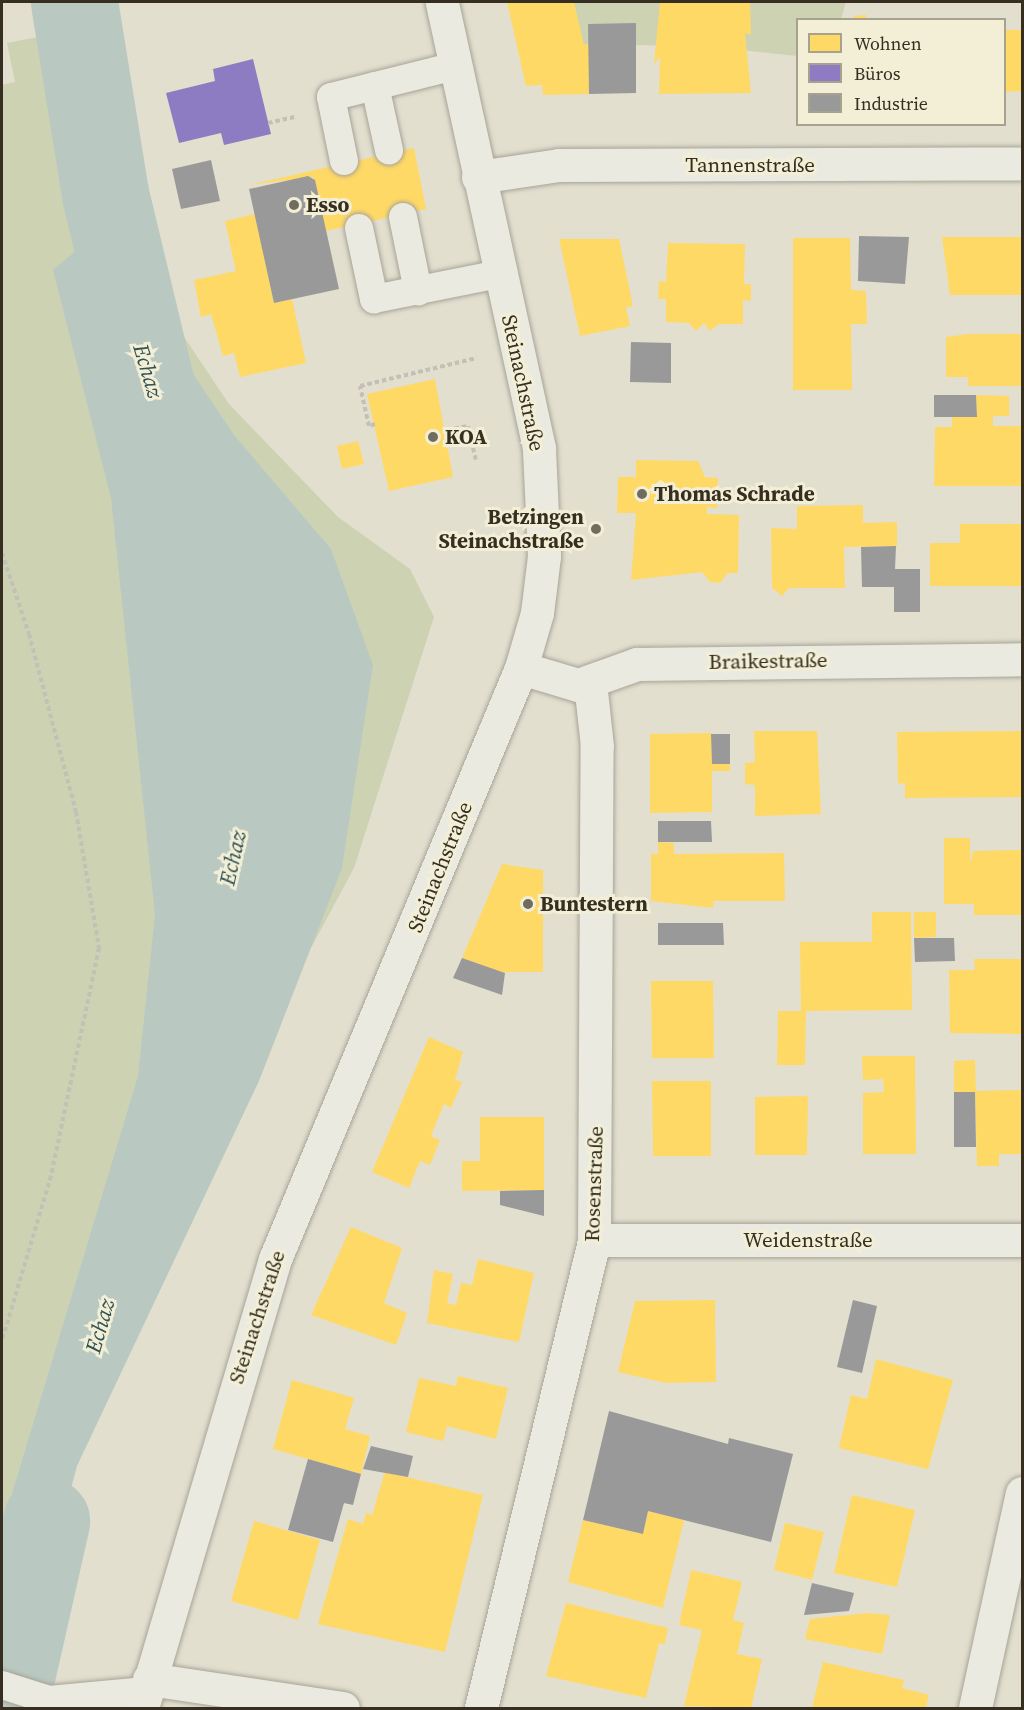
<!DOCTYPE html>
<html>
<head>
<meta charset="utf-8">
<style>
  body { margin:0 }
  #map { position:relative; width:1024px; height:1710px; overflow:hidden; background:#e2dfcf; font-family:"Source Serif 4",serif }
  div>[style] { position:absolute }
  .green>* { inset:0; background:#cdd2b3 }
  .water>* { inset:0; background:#b9c9c2 }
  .homes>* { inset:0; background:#ffd966 }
  .offices>* { inset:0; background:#8e7cc3 }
  .industry>* { inset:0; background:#999 }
  .river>* { height:87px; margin:-43.5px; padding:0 43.5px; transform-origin:43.5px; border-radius:43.5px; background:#b9c9c2 }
  .path>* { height:4px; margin-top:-2px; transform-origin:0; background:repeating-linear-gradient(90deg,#c3c0b6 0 4.5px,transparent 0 7.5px) }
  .roads { filter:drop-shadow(0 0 2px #a8a497) drop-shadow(0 0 2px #a8a497) }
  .lane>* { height:28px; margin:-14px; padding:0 14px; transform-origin:14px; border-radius:14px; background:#ebeae0 }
  .street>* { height:33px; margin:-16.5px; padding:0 16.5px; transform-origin:16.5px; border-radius:16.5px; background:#ebeae0 }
  .secondary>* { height:33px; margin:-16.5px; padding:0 16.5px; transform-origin:16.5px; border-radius:16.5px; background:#ebeae0 }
  .dots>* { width:16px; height:16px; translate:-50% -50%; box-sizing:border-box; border:3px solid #f2efd6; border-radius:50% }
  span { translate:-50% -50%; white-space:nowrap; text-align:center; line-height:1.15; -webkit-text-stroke:6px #f2efd6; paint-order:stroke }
  .street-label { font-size:21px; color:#362e21 }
  .poi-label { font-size:21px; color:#362e21; font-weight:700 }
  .left { translate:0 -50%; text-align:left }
  .right { translate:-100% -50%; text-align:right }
  .water-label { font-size:22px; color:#315154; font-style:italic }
  .frame { position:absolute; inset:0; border:3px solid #362e21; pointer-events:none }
  .legend { position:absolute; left:796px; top:18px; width:210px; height:108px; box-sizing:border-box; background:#f2efd6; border:2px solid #a7a28e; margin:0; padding:8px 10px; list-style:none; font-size:18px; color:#362e21 }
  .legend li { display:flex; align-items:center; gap:12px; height:30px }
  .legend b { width:30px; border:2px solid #a7a28e }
</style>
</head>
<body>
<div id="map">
  <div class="green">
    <div style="clip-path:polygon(545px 2px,846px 2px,841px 19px,798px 20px,797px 56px,705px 46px,552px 44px)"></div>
    <div style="clip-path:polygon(68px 31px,100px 197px,158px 298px,229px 404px,338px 517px,410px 569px,434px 617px,354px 868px,179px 1193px,47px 1488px,2px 1672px,2px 85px,15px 82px,7px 43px)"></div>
  </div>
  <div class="water">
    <div style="clip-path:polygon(98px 232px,234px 435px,331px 549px,373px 665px,342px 868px,259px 1081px,77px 1466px,30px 1641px,2px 1632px,2px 1527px,138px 1076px,155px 915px,111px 498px,53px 270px)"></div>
  </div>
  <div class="homes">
    <div style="clip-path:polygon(507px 2px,574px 2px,584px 45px,589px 44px,589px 94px,543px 95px,542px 85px,526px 86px)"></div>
    <div style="clip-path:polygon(660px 2px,750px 2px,751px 34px,745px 34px,751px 93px,659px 94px,660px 57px,654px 64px)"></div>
    <div style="clip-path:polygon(866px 15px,866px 20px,854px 20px,854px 16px)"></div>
    <div style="clip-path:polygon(1005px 30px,1022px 30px,1022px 91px,1005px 92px)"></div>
    <div style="clip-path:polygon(414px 148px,426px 209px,326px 231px,313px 177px,248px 185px)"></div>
    <div style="clip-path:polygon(255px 214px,274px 303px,292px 299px,306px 363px,240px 377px,234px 353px,223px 356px,211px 314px,201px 317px,194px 280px,236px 271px,225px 221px)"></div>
    <div style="clip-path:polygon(942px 237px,1022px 237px,1022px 295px,950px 295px)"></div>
    <div style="clip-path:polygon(793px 238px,850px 238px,851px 290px,866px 291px,867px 324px,851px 324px,852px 390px,793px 390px)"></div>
    <div style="clip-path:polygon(559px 239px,619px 239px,633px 306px,626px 307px,630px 326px,580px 336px)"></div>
    <div style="clip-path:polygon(668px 243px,745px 244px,744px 284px,751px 284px,751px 301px,743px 300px,743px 324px,719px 324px,710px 331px,704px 323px,696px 331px,689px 323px,666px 322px,666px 299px,658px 299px,659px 281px,666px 282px)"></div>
    <div style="clip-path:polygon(968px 334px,1022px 334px,1022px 386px,968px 386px,968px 377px,946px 377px,946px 337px)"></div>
    <div style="clip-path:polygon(435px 379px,453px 477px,389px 491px,367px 394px)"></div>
    <div style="clip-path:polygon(976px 395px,1009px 396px,1009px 416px,993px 416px,993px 426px,1022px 426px,1022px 486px,934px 486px,935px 427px,952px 427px,952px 417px,977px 417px)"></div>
    <div style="clip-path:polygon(358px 441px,364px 464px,342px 469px,337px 446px)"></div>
    <div style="clip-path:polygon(636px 460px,698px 461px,705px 477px,718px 478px,717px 508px,707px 507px,707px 514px,739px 515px,738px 573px,728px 573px,720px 583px,710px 582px,702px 572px,631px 580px,636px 513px,617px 513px,618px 477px,636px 477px)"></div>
    <div style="clip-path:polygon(863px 505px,863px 523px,897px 522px,897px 546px,844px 547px,845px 588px,789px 588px,782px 596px,772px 588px,771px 528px,797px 529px,797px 506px)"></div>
    <div style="clip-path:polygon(960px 524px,1022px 524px,1022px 586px,930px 586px,930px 543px,960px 543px)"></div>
    <div style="clip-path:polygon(754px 731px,817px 731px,821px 814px,755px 816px,755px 785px,745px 784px,745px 763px,755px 762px)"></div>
    <div style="clip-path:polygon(1022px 731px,1022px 797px,905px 798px,905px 783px,898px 784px,897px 732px)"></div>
    <div style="clip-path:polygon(711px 733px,712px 764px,730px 764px,730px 771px,712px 771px,712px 812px,650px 813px,650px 734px)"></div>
    <div style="clip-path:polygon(944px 838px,970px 838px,970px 864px,973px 851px,1022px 850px,1022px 915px,974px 915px,974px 904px,944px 904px)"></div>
    <div style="clip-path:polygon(658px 842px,674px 843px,674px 854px,784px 853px,785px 901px,713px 901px,713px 908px,651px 901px,651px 854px,658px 854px)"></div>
    <div style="clip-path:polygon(502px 864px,543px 870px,543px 972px,501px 972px,462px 958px)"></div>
    <div style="clip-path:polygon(872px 912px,911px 912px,912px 1010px,806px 1011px,805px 1065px,777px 1065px,778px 1011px,801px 1011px,800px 942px,872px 942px)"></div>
    <div style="clip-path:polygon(914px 912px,936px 912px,936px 937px,914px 938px)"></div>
    <div style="clip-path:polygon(974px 959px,1022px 959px,1022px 1034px,950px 1033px,949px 970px,975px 970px)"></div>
    <div style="clip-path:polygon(651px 981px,713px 981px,714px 1058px,652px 1058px)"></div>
    <div style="clip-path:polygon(429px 1037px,463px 1052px,455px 1080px,462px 1082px,451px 1108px,444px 1104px,431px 1136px,440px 1140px,430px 1165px,420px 1161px,409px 1188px,372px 1172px)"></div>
    <div style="clip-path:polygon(862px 1056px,915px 1056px,916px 1154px,863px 1154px,863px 1093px,884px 1092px,883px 1079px,863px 1080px)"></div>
    <div style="clip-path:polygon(975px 1060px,976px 1091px,1022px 1090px,1022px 1154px,999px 1154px,999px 1166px,977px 1166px,975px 1092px,954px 1092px,954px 1061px)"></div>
    <div style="clip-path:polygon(652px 1081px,711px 1081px,711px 1156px,653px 1156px)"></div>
    <div style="clip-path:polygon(808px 1096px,807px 1155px,755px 1155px,755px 1097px)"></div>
    <div style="clip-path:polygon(480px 1117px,544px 1117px,544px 1190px,462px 1191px,462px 1161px,480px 1161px)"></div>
    <div style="clip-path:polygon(351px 1227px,402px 1248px,384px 1303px,407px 1313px,396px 1345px,311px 1315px)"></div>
    <div style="clip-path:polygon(478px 1259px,534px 1273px,519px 1342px,427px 1323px,434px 1270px,453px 1274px,447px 1303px,456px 1305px,461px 1283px,472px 1285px)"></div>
    <div style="clip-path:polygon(715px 1300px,716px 1382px,666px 1383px,618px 1372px,635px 1301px)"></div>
    <div style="clip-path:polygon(876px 1359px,953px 1380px,928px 1469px,839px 1448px,851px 1395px,867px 1399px)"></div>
    <div style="clip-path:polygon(458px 1376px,508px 1388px,496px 1439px,447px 1426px,443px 1441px,406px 1432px,419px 1378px,456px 1386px)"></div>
    <div style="clip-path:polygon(292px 1380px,354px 1398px,345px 1429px,370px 1436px,361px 1474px,273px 1449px)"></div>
    <div style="clip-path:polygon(385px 1472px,483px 1495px,445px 1652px,318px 1624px,348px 1519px,363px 1524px,366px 1513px,372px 1515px)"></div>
    <div style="clip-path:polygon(852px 1495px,915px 1510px,897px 1587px,834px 1573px)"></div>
    <div style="clip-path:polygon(648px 1511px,684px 1520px,663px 1608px,568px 1582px,583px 1520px,643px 1534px)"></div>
    <div style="clip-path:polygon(254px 1521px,320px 1540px,298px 1620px,231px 1601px)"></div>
    <div style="clip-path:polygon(785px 1523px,824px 1532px,812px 1580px,774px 1570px)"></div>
    <div style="clip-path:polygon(691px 1570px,742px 1582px,733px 1620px,744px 1623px,737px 1654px,762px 1659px,751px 1708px,684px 1706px,702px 1630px,679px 1625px)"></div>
    <div style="clip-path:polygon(566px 1603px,668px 1628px,665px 1644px,659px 1643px,646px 1698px,546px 1676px)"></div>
    <div style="clip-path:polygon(867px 1613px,890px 1615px,882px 1654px,805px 1639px,810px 1619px)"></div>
    <div style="clip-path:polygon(823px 1662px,904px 1680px,902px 1688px,929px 1695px,926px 1708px,812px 1708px)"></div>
  </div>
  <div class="offices">
    <div style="clip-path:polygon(253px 59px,271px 134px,224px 145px,221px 133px,179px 143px,166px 93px,215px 81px,213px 69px)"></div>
  </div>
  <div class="industry">
    <div style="clip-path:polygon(636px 23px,636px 93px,589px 94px,588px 24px)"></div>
    <div style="clip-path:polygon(211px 160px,220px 201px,181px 209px,172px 169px)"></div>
    <div style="clip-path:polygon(308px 176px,315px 180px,339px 289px,274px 303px,249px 189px)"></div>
    <div style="clip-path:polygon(859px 236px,909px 237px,905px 284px,858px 281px)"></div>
    <div style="clip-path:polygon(631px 342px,671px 343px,671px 383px,630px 382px)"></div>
    <div style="clip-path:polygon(934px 395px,976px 395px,977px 417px,934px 417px)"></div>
    <div style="clip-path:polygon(896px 546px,895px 569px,920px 569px,920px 612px,894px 612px,894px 587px,862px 587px,861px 547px)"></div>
    <div style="clip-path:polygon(711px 734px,730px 734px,730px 764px,712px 764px)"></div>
    <div style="clip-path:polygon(658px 821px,711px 821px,712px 842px,658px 842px)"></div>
    <div style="clip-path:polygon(658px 923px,723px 923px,724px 945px,658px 945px)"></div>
    <div style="clip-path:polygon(914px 938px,954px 938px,955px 961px,915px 962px)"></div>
    <div style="clip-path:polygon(462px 958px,505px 973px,502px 995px,453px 978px)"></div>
    <div style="clip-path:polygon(954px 1092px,975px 1092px,976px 1147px,954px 1147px)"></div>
    <div style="clip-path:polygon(544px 1190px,544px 1216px,500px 1205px,500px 1191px)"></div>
    <div style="clip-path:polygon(853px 1300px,877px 1306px,862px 1373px,837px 1367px)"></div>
    <div style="clip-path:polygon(609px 1411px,728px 1444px,729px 1438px,793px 1454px,771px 1542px,648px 1511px,643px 1534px,583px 1520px)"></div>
    <div style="clip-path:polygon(371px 1446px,413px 1456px,408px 1477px,363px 1469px)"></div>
    <div style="clip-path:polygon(308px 1459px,361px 1474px,353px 1505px,344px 1503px,333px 1542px,288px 1530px)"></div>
    <div style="clip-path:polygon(812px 1583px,854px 1593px,849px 1611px,804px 1615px)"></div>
  </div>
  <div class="river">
    <div style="left:74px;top:2px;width:194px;rotate:80.8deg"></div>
    <div style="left:105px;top:194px;width:196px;rotate:76.5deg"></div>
    <div style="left:4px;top:1708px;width:192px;rotate:-77.3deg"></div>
  </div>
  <div class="path">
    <div style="left:268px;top:123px;width:27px;rotate:-13deg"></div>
    <div style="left:375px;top:424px;width:6px;rotate:162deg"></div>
    <div style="left:369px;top:426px;width:41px;rotate:-102.7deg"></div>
    <div style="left:360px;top:386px;width:120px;rotate:-13.5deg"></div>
    <div style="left:447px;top:430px;width:21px;rotate:-11deg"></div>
    <div style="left:468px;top:426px;width:36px;rotate:77deg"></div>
    <div style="left:2px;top:553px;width:85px;rotate:71.6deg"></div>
    <div style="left:29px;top:634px;width:184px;rotate:75.2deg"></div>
    <div style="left:76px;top:812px;width:138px;rotate:80.4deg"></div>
    <div style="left:99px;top:948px;width:233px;rotate:101.9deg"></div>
    <div style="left:51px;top:1176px;width:171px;rotate:106.6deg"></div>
  </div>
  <div class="roads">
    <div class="lane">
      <div style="left:375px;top:86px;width:66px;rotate:77.7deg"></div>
      <div style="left:344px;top:161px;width:65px;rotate:-101.5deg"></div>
      <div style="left:331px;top:97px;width:128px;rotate:-14deg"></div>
      <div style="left:403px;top:217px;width:76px;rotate:78.5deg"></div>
      <div style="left:359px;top:228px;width:73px;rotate:78.1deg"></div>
      <div style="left:374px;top:299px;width:127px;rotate:-11.3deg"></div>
      <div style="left:2px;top:1685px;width:49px;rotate:17.7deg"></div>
      <div style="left:49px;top:1700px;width:97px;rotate:-5.3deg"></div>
    </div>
    <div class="street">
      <div style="left:478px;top:177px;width:82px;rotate:-8.4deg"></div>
      <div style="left:559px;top:165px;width:463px;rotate:-0.2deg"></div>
      <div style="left:521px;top:668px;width:59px;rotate:16.6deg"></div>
      <div style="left:578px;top:685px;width:63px;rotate:-19.6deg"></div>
      <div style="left:637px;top:664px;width:385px;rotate:-0.7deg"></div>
      <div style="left:594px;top:1240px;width:428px"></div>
      <div style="left:149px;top:1679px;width:196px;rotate:8.5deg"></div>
      <div style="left:481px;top:1708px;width:481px;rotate:-76.4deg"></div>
      <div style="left:594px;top:1240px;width:494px;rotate:-89.7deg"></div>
      <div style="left:597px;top:746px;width:63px;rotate:-96.3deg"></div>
      <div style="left:975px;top:1708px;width:220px;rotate:-77.7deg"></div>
    </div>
    <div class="secondary">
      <div style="left:142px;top:1708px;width:468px;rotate:-73.5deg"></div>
      <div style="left:275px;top:1259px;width:640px;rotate:-67.4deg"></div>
      <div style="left:521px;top:668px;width:57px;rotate:-73.8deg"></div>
      <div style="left:537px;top:613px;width:57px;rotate:-83deg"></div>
      <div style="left:544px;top:556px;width:108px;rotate:-92.7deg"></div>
      <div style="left:539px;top:448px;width:456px;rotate:-102.3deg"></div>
    </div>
  </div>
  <div class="dots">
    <div style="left:294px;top:205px;background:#726c5e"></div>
    <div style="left:433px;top:437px;background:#726c5e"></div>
    <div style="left:642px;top:494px;background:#726c5e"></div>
    <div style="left:596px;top:529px;background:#726c5e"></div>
    <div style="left:528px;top:904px;background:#726c5e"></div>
  </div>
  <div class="street-label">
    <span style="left:750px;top:165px">Tannenstraße</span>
    <span style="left:523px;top:383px;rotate:78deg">Steinachstraße</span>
    <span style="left:768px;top:661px;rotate:-1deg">Braikestraße</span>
    <span style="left:440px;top:867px;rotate:-68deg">Steinachstraße</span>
    <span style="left:594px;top:1184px;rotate:-88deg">Rosenstraße</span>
    <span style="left:808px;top:1240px">Weidenstraße</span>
    <span style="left:257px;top:1317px;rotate:-72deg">Steinachstraße</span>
  </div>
  <div class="poi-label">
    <span class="left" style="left:306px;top:205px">Esso</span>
    <span class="left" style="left:445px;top:437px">KOA</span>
    <span class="left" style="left:654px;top:494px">Thomas Schrade</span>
    <span class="right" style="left:584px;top:529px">Betzingen<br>Steinachstraße</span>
    <span class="left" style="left:540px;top:904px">Buntestern</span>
  </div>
  <div class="water-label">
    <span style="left:148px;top:371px;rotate:73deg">Echaz</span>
    <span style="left:233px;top:858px;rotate:-77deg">Echaz</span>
    <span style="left:100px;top:1326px;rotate:-74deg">Echaz</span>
  </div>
  <div class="frame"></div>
  <ul class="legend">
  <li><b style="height:16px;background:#ffd966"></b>Wohnen</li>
  <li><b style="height:16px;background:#8e7cc3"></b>Büros</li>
  <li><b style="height:16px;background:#999"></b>Industrie</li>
  </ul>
</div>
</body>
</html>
